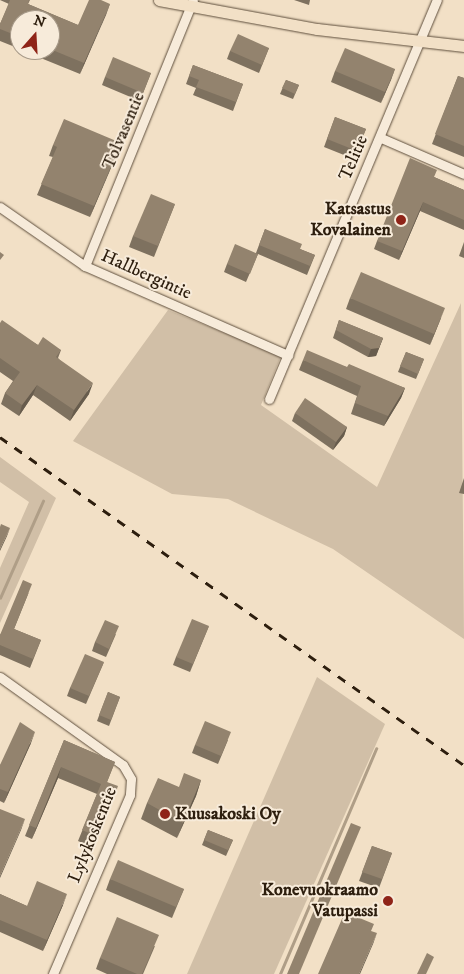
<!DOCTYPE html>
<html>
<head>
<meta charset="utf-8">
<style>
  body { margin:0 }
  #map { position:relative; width:464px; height:974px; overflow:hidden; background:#f2e0c6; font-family:"IM FELL DW Pica",serif }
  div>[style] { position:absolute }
  .green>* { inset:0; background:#d1bfa7 }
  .stream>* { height:2.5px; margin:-1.25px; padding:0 1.25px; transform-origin:1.25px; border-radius:1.25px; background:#af9e87 }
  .roads { filter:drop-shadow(0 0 1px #5e4e3c) drop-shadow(0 0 1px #5e4e3c) }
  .minor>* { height:9px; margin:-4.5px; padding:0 4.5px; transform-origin:4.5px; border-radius:4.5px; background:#f7ebda }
  .major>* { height:11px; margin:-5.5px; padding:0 5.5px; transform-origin:5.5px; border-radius:5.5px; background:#f2e0c6 }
  .rail>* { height:2.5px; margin-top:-1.25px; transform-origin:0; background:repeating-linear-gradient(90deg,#2d1e0e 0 9px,transparent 0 18px) }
  .wall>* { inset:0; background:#7e715f }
  .shaded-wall>* { inset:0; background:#675c4d }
  .building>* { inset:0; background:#93836e }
  .dots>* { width:14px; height:14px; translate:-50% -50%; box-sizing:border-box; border:2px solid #f7ebda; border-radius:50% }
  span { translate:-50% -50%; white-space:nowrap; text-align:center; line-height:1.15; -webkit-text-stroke:4px #f7ebda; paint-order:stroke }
  .street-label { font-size:18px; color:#2d1e0e }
  .poi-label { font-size:18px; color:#2d1e0e; font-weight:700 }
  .right { translate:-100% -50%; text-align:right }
  .left { translate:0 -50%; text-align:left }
  .north { position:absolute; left:10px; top:10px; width:50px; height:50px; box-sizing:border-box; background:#f7ebda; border:1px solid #a69988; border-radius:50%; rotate:19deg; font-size:14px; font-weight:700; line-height:20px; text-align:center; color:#2d1e0e }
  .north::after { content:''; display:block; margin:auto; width:18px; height:22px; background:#8f2418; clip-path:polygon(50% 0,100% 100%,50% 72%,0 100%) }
</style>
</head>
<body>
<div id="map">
  <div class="green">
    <div style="clip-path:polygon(461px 303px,464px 639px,333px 549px,228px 499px,172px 494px,73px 441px,168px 310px,281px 356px,261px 405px,377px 487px)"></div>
    <div style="clip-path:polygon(0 457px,56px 498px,0 623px,0 568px,29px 502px,0 482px)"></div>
    <div style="clip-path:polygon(317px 677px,385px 724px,274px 974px,187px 974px)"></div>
  </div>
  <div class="stream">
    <div style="left:0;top:598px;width:106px;rotate:-66.1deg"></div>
    <div style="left:280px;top:974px;width:245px;rotate:-66.9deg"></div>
  </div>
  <div class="roads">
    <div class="minor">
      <div style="left:381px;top:138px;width:90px;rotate:23.4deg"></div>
      <div style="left:0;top:207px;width:103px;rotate:34.8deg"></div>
      <div style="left:85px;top:266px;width:222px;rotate:23.7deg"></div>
      <div style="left:85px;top:266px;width:287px;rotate:-67.9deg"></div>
      <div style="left:269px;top:399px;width:433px;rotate:-67.2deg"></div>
      <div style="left:0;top:677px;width:151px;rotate:35.6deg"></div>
      <div style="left:123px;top:765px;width:16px;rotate:60deg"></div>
      <div style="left:131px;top:779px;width:16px;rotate:94deg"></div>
      <div style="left:130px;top:795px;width:195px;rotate:113.3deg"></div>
    </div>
    <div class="major">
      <div style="left:159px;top:0;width:161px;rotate:10.4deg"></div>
      <div style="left:317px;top:29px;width:148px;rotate:6.6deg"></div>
    </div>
  </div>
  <div class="rail">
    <div style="left:0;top:437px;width:568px;rotate:35.26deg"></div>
  </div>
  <div class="wall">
    <div style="clip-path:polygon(0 0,30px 0,28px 4px,78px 25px,110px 4px,80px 74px,21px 50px,50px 50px,50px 20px,20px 20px,20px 49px,0 41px,0 24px,9px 4px)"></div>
    <div style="clip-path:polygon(294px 0,310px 0,309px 5px)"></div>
    <div style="clip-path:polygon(269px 48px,259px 73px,227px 59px,230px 51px)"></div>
    <div style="clip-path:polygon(193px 65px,243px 84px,233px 111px,193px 95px,196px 88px,186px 84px)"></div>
    <div style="clip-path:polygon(395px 69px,381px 103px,331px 82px,335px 71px)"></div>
    <div style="clip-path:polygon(151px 73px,140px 101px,102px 85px,105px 77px)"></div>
    <div style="clip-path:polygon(458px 76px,464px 78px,464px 157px,432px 144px)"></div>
    <div style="clip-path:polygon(286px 80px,299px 85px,293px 99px,280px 94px)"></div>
    <div style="clip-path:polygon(335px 117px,366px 129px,354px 159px,324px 147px)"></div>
    <div style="clip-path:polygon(121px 143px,90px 217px,37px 195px,53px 157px,49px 156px,53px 145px)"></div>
    <div style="clip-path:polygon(434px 177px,464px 190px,464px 230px,420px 211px,399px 260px,374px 249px,377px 241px)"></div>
    <div style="clip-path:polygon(175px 204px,154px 257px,129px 247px,133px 236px)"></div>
    <div style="clip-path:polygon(265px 229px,300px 249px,315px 255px,307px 275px,258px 254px,246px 282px,224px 272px,227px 264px,256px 253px)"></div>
    <div style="clip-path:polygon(464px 242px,464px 258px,459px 256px)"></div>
    <div style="clip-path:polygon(350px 298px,441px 318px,430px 345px,346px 309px)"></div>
    <div style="clip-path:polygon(339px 320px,383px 338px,376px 356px,368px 357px,333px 338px)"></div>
    <div style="clip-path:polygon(0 323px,38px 345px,61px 350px,58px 358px,89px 394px,70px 421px,33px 395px,19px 416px,1px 404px,5px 393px,13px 381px,0 372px)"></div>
    <div style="clip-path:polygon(406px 352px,424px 359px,416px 379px,398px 372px)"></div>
    <div style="clip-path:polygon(303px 360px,347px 367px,405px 388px,401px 398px,384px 426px,351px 414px,357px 396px,299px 370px)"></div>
    <div style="clip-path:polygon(295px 413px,347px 427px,344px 436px,333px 450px,292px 421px)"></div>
    <div style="clip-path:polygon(464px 478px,464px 494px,459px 493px)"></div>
    <div style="clip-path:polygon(29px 592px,14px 629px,41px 640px,30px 668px,0 655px,0 635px)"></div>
    <div style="clip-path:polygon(209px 626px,190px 672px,173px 665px,176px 657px)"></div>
    <div style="clip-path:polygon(116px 634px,106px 657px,92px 651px,95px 642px)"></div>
    <div style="clip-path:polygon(104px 662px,86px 704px,67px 696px,70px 688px)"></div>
    <div style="clip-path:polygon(108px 692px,120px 697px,109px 726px,97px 721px)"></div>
    <div style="clip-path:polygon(64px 740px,115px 762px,107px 782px,114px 797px,92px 841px,87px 839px,85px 844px,78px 841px,97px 794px,58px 778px,32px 839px,25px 836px)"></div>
    <div style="clip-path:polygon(228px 740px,218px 764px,192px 753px,195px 745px)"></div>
    <div style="clip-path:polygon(31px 743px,4px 803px,0 801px,0 765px)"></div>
    <div style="clip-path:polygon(201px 780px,196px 796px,177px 838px,141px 819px,147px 803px,179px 787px)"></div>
    <div style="clip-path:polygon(208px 830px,233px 840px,226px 856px,202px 845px)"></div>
    <div style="clip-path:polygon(372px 846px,392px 853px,379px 888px,359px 881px)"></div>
    <div style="clip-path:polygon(110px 879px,184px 889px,172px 918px,106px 890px)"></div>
    <div style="clip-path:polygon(0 894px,27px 906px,63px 905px,43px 951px,0 932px)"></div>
    <div style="clip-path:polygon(155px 946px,143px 974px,107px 974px,96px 969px,100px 958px)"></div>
  </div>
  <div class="shaded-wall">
    <div style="clip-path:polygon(110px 4px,106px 15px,80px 74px,84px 63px)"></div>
    <div style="clip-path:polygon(395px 69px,391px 80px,381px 103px,385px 92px)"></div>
    <div style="clip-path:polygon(121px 143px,117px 154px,90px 217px,94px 206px)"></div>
    <div style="clip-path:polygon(423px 202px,420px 211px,399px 260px,402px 251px)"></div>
    <div style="clip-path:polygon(445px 308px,441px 318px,430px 345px,434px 334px)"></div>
    <div style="clip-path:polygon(383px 338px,376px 356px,368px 357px,371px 349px)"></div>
    <div style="clip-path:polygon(93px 383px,89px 394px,70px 421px,74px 410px)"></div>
    <div style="clip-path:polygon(37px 385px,33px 395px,19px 416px,22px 405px)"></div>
    <div style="clip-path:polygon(405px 388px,401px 398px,384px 426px,388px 416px)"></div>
    <div style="clip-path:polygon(347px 427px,344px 436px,333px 450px,336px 442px)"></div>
    <div style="clip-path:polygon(10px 528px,7px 536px,0 551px,0 549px)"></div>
    <div style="clip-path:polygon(35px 732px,31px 743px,4px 803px,8px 792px)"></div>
    <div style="clip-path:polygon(61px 767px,58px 778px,32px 839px,36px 828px)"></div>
    <div style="clip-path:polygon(201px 780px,196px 796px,177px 838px,183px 823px)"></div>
    <div style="clip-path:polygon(118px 786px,114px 797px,92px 841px,96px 830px)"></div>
    <div style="clip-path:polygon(25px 819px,21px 830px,0 878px,0 876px)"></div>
    <div style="clip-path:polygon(67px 894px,63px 905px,43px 951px,47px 940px)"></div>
    <div style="clip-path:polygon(377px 933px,373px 944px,360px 974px,359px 974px)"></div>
  </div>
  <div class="building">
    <div style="clip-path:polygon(10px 0,29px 0,28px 4px,78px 25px,89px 0,101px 0,110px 4px,84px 63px,50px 49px,50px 20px,20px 20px,20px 37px,0 29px,0 24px)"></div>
    <div style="clip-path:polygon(238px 34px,269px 48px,262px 65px,230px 51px)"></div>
    <div style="clip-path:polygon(345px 48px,395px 69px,385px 92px,335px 71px)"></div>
    <div style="clip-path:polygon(113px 57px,151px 73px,143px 93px,105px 77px)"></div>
    <div style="clip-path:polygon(193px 65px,243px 84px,236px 102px,196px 87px,199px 80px,189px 76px)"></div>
    <div style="clip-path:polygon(458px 76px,464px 78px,464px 146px,435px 134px)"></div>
    <div style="clip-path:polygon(286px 80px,299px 85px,295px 94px,282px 88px)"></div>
    <div style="clip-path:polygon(335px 117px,366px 129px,357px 151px,327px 139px)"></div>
    <div style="clip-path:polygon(64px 119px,121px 143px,94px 206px,41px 184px,57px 147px,53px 145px)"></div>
    <div style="clip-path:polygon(410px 158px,437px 170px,434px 177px,464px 190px,464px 220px,423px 202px,402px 251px,377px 241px)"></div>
    <div style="clip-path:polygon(151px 194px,175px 204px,158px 246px,133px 236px)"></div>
    <div style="clip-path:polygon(265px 229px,302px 244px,300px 249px,315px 255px,310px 266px,259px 245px)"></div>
    <div style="clip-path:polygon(235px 244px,258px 254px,250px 274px,227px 264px)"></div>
    <div style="clip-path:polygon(0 252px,4px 255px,0 260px)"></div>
    <div style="clip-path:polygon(361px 272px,445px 308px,434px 334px,350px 298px)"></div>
    <div style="clip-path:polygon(2px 320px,38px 345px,43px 337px,61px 350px,56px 357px,93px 383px,74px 410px,37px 385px,22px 405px,5px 393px,20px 372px,0 358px,0 323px)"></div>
    <div style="clip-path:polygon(339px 320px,383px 338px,379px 348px,371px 349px,336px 330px)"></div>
    <div style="clip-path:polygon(307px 350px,347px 367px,349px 364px,405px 388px,388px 416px,355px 403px,361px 386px,303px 360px)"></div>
    <div style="clip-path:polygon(406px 352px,424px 359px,418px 374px,400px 366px)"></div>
    <div style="clip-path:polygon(305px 398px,347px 427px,336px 442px,295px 413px)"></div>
    <div style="clip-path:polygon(1px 524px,10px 528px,0 549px,0 527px)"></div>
    <div style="clip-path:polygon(23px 580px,32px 584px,14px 629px,41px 640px,33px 659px,0 645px,0 635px)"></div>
    <div style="clip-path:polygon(192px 619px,209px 626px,193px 664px,176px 657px)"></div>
    <div style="clip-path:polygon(105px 620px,119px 626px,109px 649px,95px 642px)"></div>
    <div style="clip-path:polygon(85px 654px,104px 662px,89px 696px,70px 688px)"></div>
    <div style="clip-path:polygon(108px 692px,120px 697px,111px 720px,99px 715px)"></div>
    <div style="clip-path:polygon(205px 721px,231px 732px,221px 756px,195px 745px)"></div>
    <div style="clip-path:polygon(20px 722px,35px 732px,8px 792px,0 789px,0 765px)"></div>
    <div style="clip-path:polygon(64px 740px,115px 762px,107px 782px,118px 786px,96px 830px,91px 828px,89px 833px,82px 830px,101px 784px,61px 767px,36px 828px,29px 825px)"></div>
    <div style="clip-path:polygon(184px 773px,201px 780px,183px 823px,147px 803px,158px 778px,179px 787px)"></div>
    <div style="clip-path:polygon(0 809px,25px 819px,0 876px)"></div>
    <div style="clip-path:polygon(351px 823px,361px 827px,299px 974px,287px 974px)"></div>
    <div style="clip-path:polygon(208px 830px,233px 840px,228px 850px,204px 840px)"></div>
    <div style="clip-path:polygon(372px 846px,392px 853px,382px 879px,362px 872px)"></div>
    <div style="clip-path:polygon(118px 860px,184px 889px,176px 907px,110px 879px)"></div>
    <div style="clip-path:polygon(37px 881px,67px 894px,47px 940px,0 920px,0 894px,27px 906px)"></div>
    <div style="clip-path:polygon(345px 912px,374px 924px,371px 931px,377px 933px,359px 974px,318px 974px)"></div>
    <div style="clip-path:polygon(117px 917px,159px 935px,142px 974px,137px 974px,100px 958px)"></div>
    <div style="clip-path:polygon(427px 953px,434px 957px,426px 974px,417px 974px)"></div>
  </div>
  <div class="dots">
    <div style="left:401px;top:220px;background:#8f2418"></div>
    <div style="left:165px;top:814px;background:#8f2418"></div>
    <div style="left:388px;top:901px;background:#8f2418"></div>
  </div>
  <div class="street-label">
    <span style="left:124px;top:131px;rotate:-67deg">Tolvasentie</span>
    <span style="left:354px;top:158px;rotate:-67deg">Telitie</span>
    <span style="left:146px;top:275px;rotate:24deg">Hallbergintie</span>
    <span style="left:93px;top:835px;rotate:-68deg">Lylykoskentie</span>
  </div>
  <div class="poi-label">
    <span class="right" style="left:391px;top:220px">Katsastus<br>Kovalainen</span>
    <span class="left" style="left:175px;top:814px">Kuusakoski Oy</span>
    <span class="right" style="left:378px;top:901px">Konevuokraamo<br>Vatupassi</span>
  </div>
  <div class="north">N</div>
</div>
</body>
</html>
